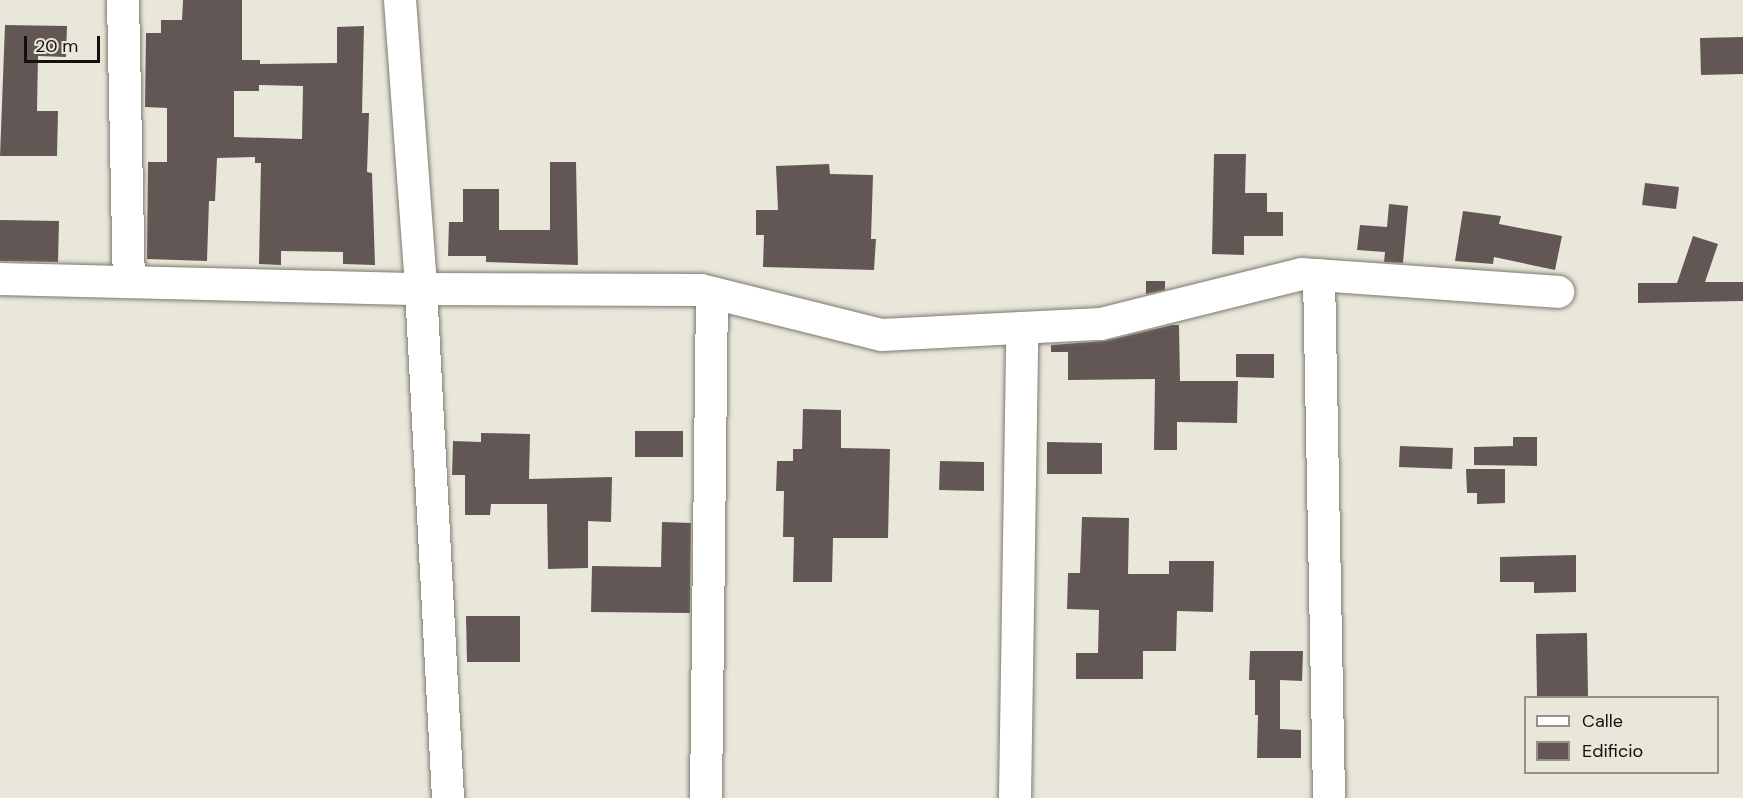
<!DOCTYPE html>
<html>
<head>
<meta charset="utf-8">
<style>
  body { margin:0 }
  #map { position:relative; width:1743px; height:798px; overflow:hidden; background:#e9e7da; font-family:"DM Sans",sans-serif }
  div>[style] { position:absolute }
  .building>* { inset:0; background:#635755 }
  .roads { filter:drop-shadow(0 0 2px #7c7a6f) drop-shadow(0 0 2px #7c7a6f) }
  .minor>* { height:32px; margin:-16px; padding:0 16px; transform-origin:16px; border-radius:16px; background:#fff }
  span { translate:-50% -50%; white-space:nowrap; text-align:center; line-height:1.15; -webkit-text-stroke:6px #e9e7da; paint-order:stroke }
  .legend { position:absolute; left:1524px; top:696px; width:195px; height:78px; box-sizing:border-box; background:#e9e7da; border:2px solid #939188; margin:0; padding:8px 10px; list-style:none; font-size:18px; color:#12110d }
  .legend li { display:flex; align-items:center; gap:12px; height:30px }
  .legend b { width:30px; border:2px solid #939188 }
  .scale { position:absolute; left:24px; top:36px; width:76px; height:27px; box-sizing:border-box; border:3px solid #12110d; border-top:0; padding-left:8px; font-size:18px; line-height:21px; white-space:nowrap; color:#12110d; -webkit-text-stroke:4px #e9e7da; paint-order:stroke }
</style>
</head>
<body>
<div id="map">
  <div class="building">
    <div style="clip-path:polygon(evenodd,183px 0,242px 0,242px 60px,260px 60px,260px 64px,337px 63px,337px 27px,364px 26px,362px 113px,369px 113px,367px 172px,372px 173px,375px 265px,343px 264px,343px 252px,281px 251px,281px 265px,259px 264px,261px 163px,255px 163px,255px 157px,217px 158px,215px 201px,209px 201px,207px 261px,147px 259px,148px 162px,167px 162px,167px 108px,145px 107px,146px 33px,161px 33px,161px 20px,182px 20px,183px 0,259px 85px,303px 86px,302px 139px,234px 137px,234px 91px,259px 91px,259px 85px)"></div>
    <div style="clip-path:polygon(5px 25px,67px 26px,66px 57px,38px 56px,37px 111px,58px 111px,57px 156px,0 156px)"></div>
    <div style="clip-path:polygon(1743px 37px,1743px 74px,1701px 75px,1700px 38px)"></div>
    <div style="clip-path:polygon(1214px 154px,1246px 154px,1245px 193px,1267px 193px,1267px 212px,1283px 212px,1283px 236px,1244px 236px,1244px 255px,1212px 254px)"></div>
    <div style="clip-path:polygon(550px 162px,576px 162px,578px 265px,486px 262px,486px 256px,448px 256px,449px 222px,463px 222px,463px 189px,499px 189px,499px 230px,550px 230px)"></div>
    <div style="clip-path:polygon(829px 164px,830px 174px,873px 175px,871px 239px,876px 239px,874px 270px,763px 267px,764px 235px,756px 235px,756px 210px,778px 210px,776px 166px)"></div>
    <div style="clip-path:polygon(1645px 183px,1679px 187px,1676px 209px,1642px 205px)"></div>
    <div style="clip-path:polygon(1389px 204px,1408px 206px,1403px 263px,1384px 262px,1385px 252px,1357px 250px,1360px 225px,1387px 227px)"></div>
    <div style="clip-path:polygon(1463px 211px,1501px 216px,1499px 224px,1562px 236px,1555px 270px,1494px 257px,1493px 264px,1455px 261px)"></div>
    <div style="clip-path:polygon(0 220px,59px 221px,58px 262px,0 261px)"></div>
    <div style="clip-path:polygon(1693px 236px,1718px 244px,1705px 282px,1743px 282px,1743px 301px,1638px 303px,1638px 283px,1677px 283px)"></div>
    <div style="clip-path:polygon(1146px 281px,1165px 281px,1165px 290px,1146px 294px)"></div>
    <div style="clip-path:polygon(1172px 325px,1179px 325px,1180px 381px,1238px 381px,1237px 423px,1177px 422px,1177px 450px,1154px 450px,1155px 379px,1068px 380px,1068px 352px,1051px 352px,1051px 345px,1105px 341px)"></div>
    <div style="clip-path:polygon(1236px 354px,1274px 354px,1274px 378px,1236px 377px)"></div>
    <div style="clip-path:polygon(803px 409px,841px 410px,841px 448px,890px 449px,888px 538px,833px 538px,832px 582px,793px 582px,794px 537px,783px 537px,784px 491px,776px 491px,777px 461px,793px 461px,793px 449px,802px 449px)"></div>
    <div style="clip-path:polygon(635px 431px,683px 431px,683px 457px,635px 457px)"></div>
    <div style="clip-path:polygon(481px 433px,530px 434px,529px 479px,612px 477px,611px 522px,588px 521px,588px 568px,548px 569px,547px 504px,491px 504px,490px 515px,465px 515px,465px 475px,452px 475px,453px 441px,481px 442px)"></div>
    <div style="clip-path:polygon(1513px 437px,1537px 437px,1537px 466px,1474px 465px,1474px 447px,1513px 446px)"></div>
    <div style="clip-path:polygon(1047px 442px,1102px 443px,1102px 474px,1047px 474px)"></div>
    <div style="clip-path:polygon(1400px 446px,1453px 448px,1452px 469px,1399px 467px)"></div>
    <div style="clip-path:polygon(940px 461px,984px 462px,984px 491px,939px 490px)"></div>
    <div style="clip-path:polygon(1466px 469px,1505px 469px,1505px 503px,1477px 504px,1477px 493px,1467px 493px)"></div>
    <div style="clip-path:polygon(1082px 517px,1129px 518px,1128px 574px,1169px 574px,1169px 561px,1214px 561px,1213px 612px,1177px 611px,1176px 651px,1143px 651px,1143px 679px,1076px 679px,1076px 653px,1098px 653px,1099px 610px,1067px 609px,1068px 573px,1080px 573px)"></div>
    <div style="clip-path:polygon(662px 522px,691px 523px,690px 613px,591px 612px,592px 566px,661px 567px)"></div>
    <div style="clip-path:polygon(1576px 555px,1576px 592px,1534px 593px,1534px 582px,1500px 582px,1500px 557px)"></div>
    <div style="clip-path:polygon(466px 616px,520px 616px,520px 662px,467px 662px)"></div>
    <div style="clip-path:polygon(1587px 633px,1588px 698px,1537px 698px,1536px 634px)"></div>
    <div style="clip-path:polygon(1250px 651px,1303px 651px,1302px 681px,1280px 680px,1280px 729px,1301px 730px,1301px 758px,1257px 758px,1258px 715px,1255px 715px,1255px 680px,1249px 680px)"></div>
  </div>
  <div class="roads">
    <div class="minor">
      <div style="left:123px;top:0;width:282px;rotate:88.8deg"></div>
      <div style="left:400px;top:0;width:290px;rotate:85.8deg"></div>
      <div style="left:421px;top:289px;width:510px;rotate:86.96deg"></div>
      <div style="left:1319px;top:275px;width:523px;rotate:88.9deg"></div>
      <div style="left:0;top:279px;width:421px;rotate:1.4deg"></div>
      <div style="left:421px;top:289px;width:280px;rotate:0.2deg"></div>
      <div style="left:701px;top:290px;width:186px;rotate:14deg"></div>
      <div style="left:881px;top:335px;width:220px;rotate:-2.9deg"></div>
      <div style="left:1101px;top:324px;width:207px;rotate:-14deg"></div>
      <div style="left:1302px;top:274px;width:257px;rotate:4deg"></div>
      <div style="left:706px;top:798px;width:505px;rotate:-89.32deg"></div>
      <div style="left:1015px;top:798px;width:470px;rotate:-89.1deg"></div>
    </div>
  </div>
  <ul class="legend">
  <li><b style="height:8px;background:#fff"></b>Calle</li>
  <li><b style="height:16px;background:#635755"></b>Edificio</li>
  </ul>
  <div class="scale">20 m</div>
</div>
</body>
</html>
